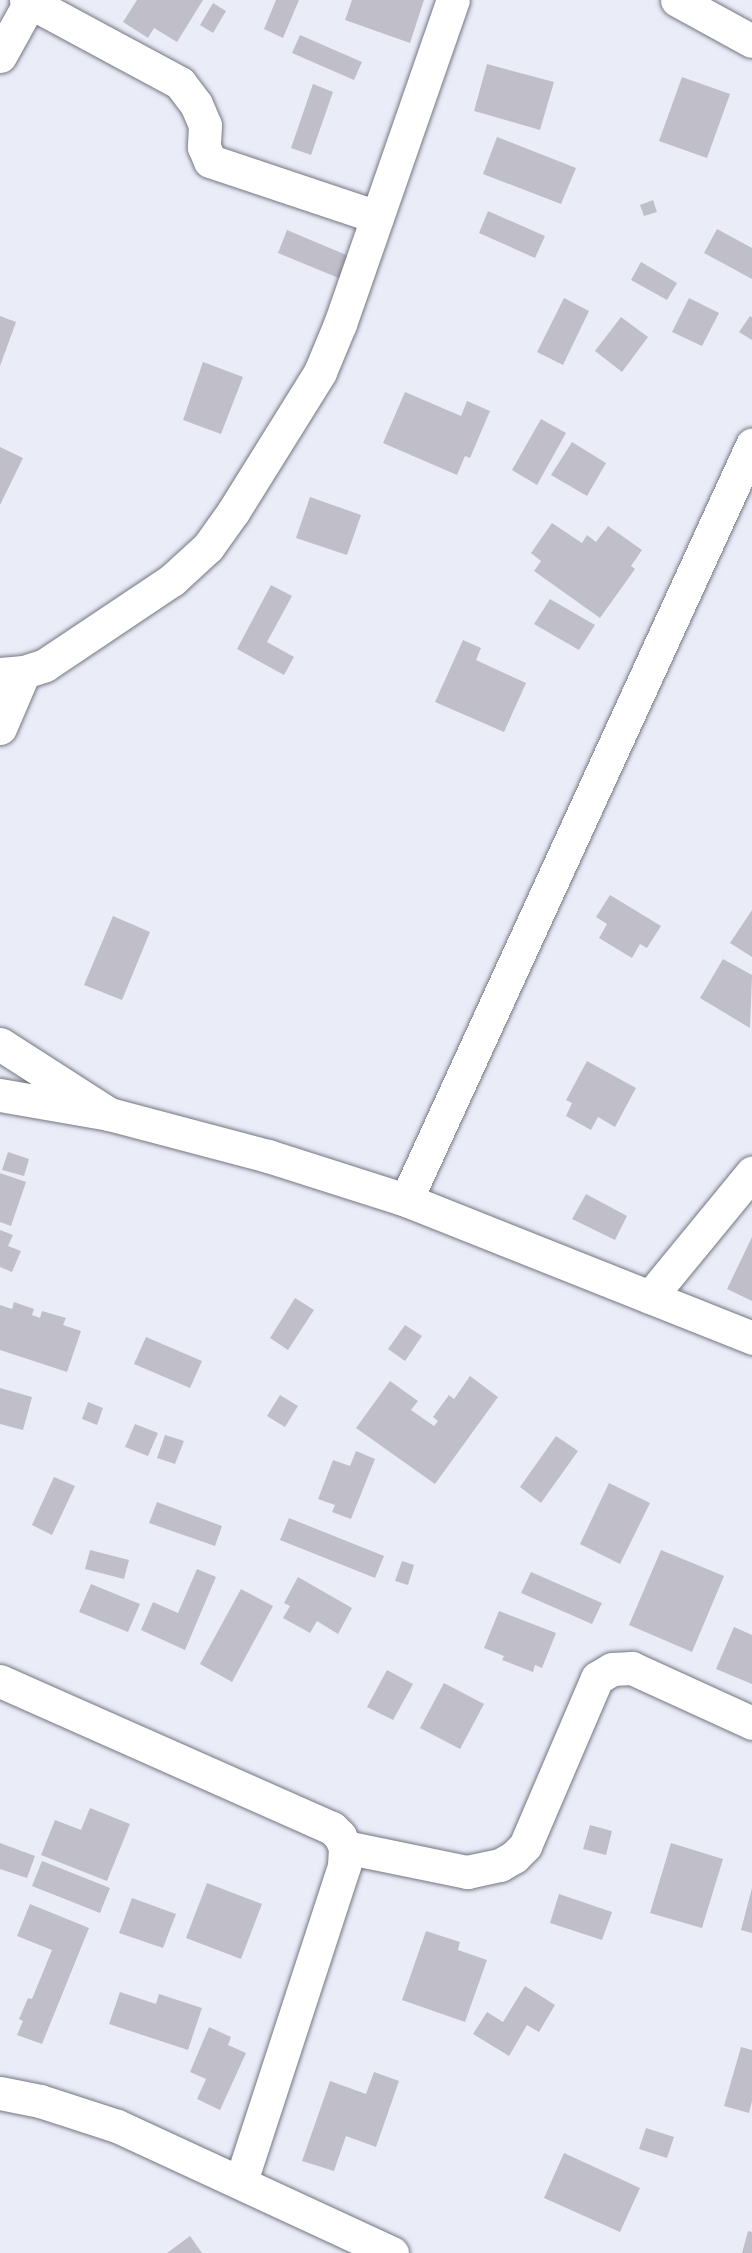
<!DOCTYPE html>
<html>
<head>
<meta charset="utf-8">
<style>
  body { margin:0 }
  #map { position:relative; width:752px; height:2253px; overflow:hidden; background:#eaedf8; font-family:Lato,sans-serif }
  div>[style] { position:absolute }
  .building>* { inset:0; background:#c0bec9 }
  .roads { filter:drop-shadow(0 0 2px #747680) drop-shadow(0 0 2px #747680) }
  .minor>* { height:33px; margin:-16.5px; padding:0 16.5px; transform-origin:16.5px; border-radius:16.5px; background:#fff }
  .tertiary>* { height:33px; margin:-16.5px; padding:0 16.5px; transform-origin:16.5px; border-radius:16.5px; background:#fff }
  span { translate:-50% -50%; white-space:nowrap; text-align:center; line-height:1.15; -webkit-text-stroke:4.5px #f9faff; paint-order:stroke }
</style>
</head>
<body>
<div id="map">
  <div class="building">
    <div style="clip-path:polygon(137px 0,203px 0,177px 42px,154px 28px,148px 38px,123px 22px)"></div>
    <div style="clip-path:polygon(276px 0,299px 0,283px 38px,264px 29px)"></div>
    <div style="clip-path:polygon(352px 0,424px 0,410px 43px,345px 20px)"></div>
    <div style="clip-path:polygon(213px 3px,226px 11px,213px 33px,200px 25px)"></div>
    <div style="clip-path:polygon(300px 35px,362px 62px,354px 80px,292px 53px)"></div>
    <div style="clip-path:polygon(487px 64px,554px 82px,540px 130px,474px 111px)"></div>
    <div style="clip-path:polygon(682px 77px,730px 94px,707px 158px,659px 141px)"></div>
    <div style="clip-path:polygon(313px 84px,333px 92px,311px 155px,291px 148px)"></div>
    <div style="clip-path:polygon(497px 137px,576px 168px,561px 204px,483px 174px)"></div>
    <div style="clip-path:polygon(653px 200px,657px 212px,644px 216px,640px 205px)"></div>
    <div style="clip-path:polygon(488px 211px,545px 236px,535px 258px,479px 233px)"></div>
    <div style="clip-path:polygon(717px 229px,752px 248px,752px 279px,704px 253px)"></div>
    <div style="clip-path:polygon(287px 230px,351px 257px,341px 279px,278px 253px)"></div>
    <div style="clip-path:polygon(641px 262px,677px 283px,667px 300px,631px 280px)"></div>
    <div style="clip-path:polygon(564px 298px,589px 311px,563px 365px,537px 352px)"></div>
    <div style="clip-path:polygon(689px 298px,719px 313px,702px 346px,672px 332px)"></div>
    <div style="clip-path:polygon(0 316px,16px 322px,0 366px)"></div>
    <div style="clip-path:polygon(750px 316px,752px 317px,752px 340px,739px 332px)"></div>
    <div style="clip-path:polygon(621px 317px,648px 337px,622px 372px,595px 351px)"></div>
    <div style="clip-path:polygon(203px 362px,243px 377px,221px 434px,183px 420px)"></div>
    <div style="clip-path:polygon(405px 392px,461px 416px,467px 401px,490px 411px,470px 458px,465px 456px,457px 475px,383px 443px)"></div>
    <div style="clip-path:polygon(541px 419px,566px 433px,537px 485px,512px 470px)"></div>
    <div style="clip-path:polygon(572px 442px,606px 463px,587px 496px,551px 475px)"></div>
    <div style="clip-path:polygon(0 447px,23px 458px,0 505px)"></div>
    <div style="clip-path:polygon(310px 497px,361px 515px,347px 555px,296px 538px)"></div>
    <div style="clip-path:polygon(552px 523px,582px 543px,587px 535px,596px 542px,608px 526px,642px 550px,631px 566px,635px 569px,600px 618px,534px 571px,541px 561px,531px 553px)"></div>
    <div style="clip-path:polygon(271px 585px,292px 596px,267px 642px,294px 657px,284px 675px,237px 649px)"></div>
    <div style="clip-path:polygon(550px 599px,595px 625px,579px 650px,534px 624px)"></div>
    <div style="clip-path:polygon(463px 640px,481px 648px,476px 660px,526px 683px,504px 732px,435px 702px)"></div>
    <div style="clip-path:polygon(610px 895px,661px 926px,647px 948px,640px 944px,632px 958px,599px 938px,607px 924px,596px 917px)"></div>
    <div style="clip-path:polygon(752px 910px,752px 957px,730px 943px)"></div>
    <div style="clip-path:polygon(113px 916px,150px 932px,122px 1000px,84px 985px)"></div>
    <div style="clip-path:polygon(723px 959px,752px 975px,750px 1028px,700px 998px)"></div>
    <div style="clip-path:polygon(587px 1061px,636px 1088px,615px 1127px,598px 1117px,591px 1130px,566px 1116px,572px 1103px,566px 1100px)"></div>
    <div style="clip-path:polygon(8px 1152px,29px 1159px,24px 1176px,2px 1170px)"></div>
    <div style="clip-path:polygon(0 1173px,26px 1182px,11px 1226px,0 1222px)"></div>
    <div style="clip-path:polygon(586px 1194px,627px 1216px,615px 1240px,572px 1219px)"></div>
    <div style="clip-path:polygon(0 1230px,13px 1235px,8px 1246px,21px 1251px,12px 1272px,0 1267px)"></div>
    <div style="clip-path:polygon(752px 1237px,752px 1301px,727px 1289px)"></div>
    <div style="clip-path:polygon(295px 1298px,314px 1310px,288px 1350px,270px 1338px)"></div>
    <div style="clip-path:polygon(14px 1302px,34px 1309px,32px 1315px,40px 1318px,42px 1311px,66px 1318px,63px 1325px,81px 1331px,67px 1372px,0 1350px,0 1305px,12px 1309px)"></div>
    <div style="clip-path:polygon(405px 1325px,422px 1336px,405px 1361px,388px 1349px)"></div>
    <div style="clip-path:polygon(146px 1337px,202px 1361px,190px 1388px,134px 1364px)"></div>
    <div style="clip-path:polygon(470px 1376px,498px 1397px,435px 1484px,356px 1428px,390px 1381px,418px 1401px,411px 1410px,434px 1426px,438px 1421px,433px 1417px,449px 1395px,454px 1399px)"></div>
    <div style="clip-path:polygon(0 1388px,32px 1397px,23px 1430px,0 1424px)"></div>
    <div style="clip-path:polygon(280px 1395px,298px 1406px,285px 1427px,267px 1416px)"></div>
    <div style="clip-path:polygon(88px 1402px,103px 1408px,97px 1425px,82px 1419px)"></div>
    <div style="clip-path:polygon(135px 1424px,158px 1433px,148px 1456px,125px 1447px)"></div>
    <div style="clip-path:polygon(165px 1435px,184px 1441px,175px 1464px,157px 1458px)"></div>
    <div style="clip-path:polygon(556px 1436px,578px 1451px,541px 1503px,520px 1487px)"></div>
    <div style="clip-path:polygon(356px 1451px,375px 1459px,351px 1519px,332px 1512px,335px 1505px,318px 1499px,333px 1460px,350px 1466px)"></div>
    <div style="clip-path:polygon(54px 1477px,75px 1486px,52px 1535px,32px 1525px)"></div>
    <div style="clip-path:polygon(609px 1483px,650px 1503px,620px 1564px,580px 1544px)"></div>
    <div style="clip-path:polygon(157px 1502px,222px 1526px,215px 1546px,149px 1523px)"></div>
    <div style="clip-path:polygon(289px 1518px,384px 1556px,375px 1578px,280px 1540px)"></div>
    <div style="clip-path:polygon(90px 1550px,129px 1560px,124px 1579px,85px 1569px)"></div>
    <div style="clip-path:polygon(661px 1550px,724px 1576px,692px 1652px,629px 1625px)"></div>
    <div style="clip-path:polygon(402px 1561px,414px 1565px,408px 1585px,395px 1581px)"></div>
    <div style="clip-path:polygon(197px 1569px,216px 1577px,185px 1650px,141px 1630px,153px 1602px,178px 1613px)"></div>
    <div style="clip-path:polygon(531px 1572px,602px 1603px,592px 1624px,521px 1593px)"></div>
    <div style="clip-path:polygon(298px 1577px,352px 1608px,338px 1634px,317px 1621px,310px 1633px,283px 1618px,290px 1606px,284px 1603px)"></div>
    <div style="clip-path:polygon(91px 1584px,140px 1604px,128px 1632px,79px 1612px)"></div>
    <div style="clip-path:polygon(241px 1589px,273px 1606px,232px 1682px,200px 1664px)"></div>
    <div style="clip-path:polygon(499px 1611px,556px 1633px,542px 1668px,535px 1665px,533px 1672px,502px 1660px,504px 1656px,484px 1648px)"></div>
    <div style="clip-path:polygon(734px 1627px,752px 1635px,752px 1684px,716px 1669px)"></div>
    <div style="clip-path:polygon(387px 1670px,413px 1684px,393px 1720px,367px 1707px)"></div>
    <div style="clip-path:polygon(444px 1683px,484px 1704px,460px 1749px,420px 1728px)"></div>
    <div style="clip-path:polygon(90px 1808px,130px 1824px,107px 1881px,41px 1855px,55px 1820px,81px 1830px)"></div>
    <div style="clip-path:polygon(590px 1825px,612px 1831px,606px 1855px,583px 1849px)"></div>
    <div style="clip-path:polygon(0 1843px,35px 1856px,27px 1878px,0 1869px)"></div>
    <div style="clip-path:polygon(671px 1843px,723px 1859px,702px 1928px,650px 1913px)"></div>
    <div style="clip-path:polygon(42px 1861px,110px 1888px,100px 1913px,32px 1886px)"></div>
    <div style="clip-path:polygon(207px 1883px,262px 1904px,241px 1959px,186px 1938px)"></div>
    <div style="clip-path:polygon(752px 1888px,752px 1933px,741px 1930px)"></div>
    <div style="clip-path:polygon(559px 1894px,612px 1912px,602px 1940px,550px 1923px)"></div>
    <div style="clip-path:polygon(132px 1898px,176px 1914px,163px 1948px,119px 1933px)"></div>
    <div style="clip-path:polygon(30px 1904px,89px 1928px,42px 2044px,17px 2035px,23px 2021px,19px 2019px,28px 1998px,32px 1999px,52px 1950px,17px 1936px)"></div>
    <div style="clip-path:polygon(426px 1931px,460px 1942px,458px 1950px,487px 1960px,465px 2022px,402px 2000px)"></div>
    <div style="clip-path:polygon(525px 1986px,555px 2005px,539px 2032px,527px 2025px,509px 2056px,473px 2034px,487px 2012px,503px 2022px)"></div>
    <div style="clip-path:polygon(120px 1992px,156px 2004px,159px 1994px,202px 2008px,188px 2050px,109px 2024px)"></div>
    <div style="clip-path:polygon(209px 2027px,231px 2037px,228px 2045px,246px 2053px,220px 2110px,197px 2099px,206px 2079px,190px 2072px)"></div>
    <div style="clip-path:polygon(741px 2047px,752px 2050px,752px 2101px,749px 2113px,724px 2106px)"></div>
    <div style="clip-path:polygon(374px 2072px,399px 2081px,376px 2147px,346px 2136px,334px 2171px,302px 2161px,330px 2081px,366px 2094px)"></div>
    <div style="clip-path:polygon(646px 2128px,674px 2137px,667px 2158px,639px 2149px)"></div>
    <div style="clip-path:polygon(564px 2153px,640px 2188px,620px 2232px,544px 2198px)"></div>
    <div style="clip-path:polygon(748px 2231px,752px 2232px,752px 2253px,742px 2253px)"></div>
    <div style="clip-path:polygon(190px 2236px,202px 2253px,167px 2253px)"></div>
  </div>
  <div class="roads">
    <div class="minor">
      <div style="left:26px;top:0;width:175px;rotate:28.3deg"></div>
      <div style="left:180px;top:83px;width:26px;rotate:53deg"></div>
      <div style="left:196px;top:104px;width:23px;rotate:67deg"></div>
      <div style="left:205px;top:125px;width:22px;rotate:93deg"></div>
      <div style="left:204px;top:147px;width:15px;rotate:67deg"></div>
      <div style="left:210px;top:161px;width:176px;rotate:18.5deg"></div>
      <div style="left:677px;top:0;width:85px;rotate:28.7deg"></div>
      <div style="left:0;top:56px;width:64px;rotate:-61deg"></div>
      <div style="left:0;top:674px;width:24px;rotate:-5deg"></div>
      <div style="left:24px;top:672px;width:22px;rotate:-18deg"></div>
      <div style="left:45px;top:665px;width:153px;rotate:-33.8deg"></div>
      <div style="left:172px;top:580px;width:49px;rotate:-42.5deg"></div>
      <div style="left:208px;top:547px;width:43px;rotate:-54.5deg"></div>
      <div style="left:233px;top:512px;width:165px;rotate:-58.1deg"></div>
      <div style="left:320px;top:372px;width:52px;rotate:-67.4deg"></div>
      <div style="left:340px;top:324px;width:343px;rotate:-70.8deg"></div>
      <div style="left:0;top:728px;width:61px;rotate:-66.8deg"></div>
      <div style="left:0;top:1044px;width:130px;rotate:32.7deg"></div>
      <div style="left:406px;top:1200px;width:831px;rotate:-65.38deg"></div>
      <div style="left:650px;top:1297px;width:161px;rotate:-50.6deg"></div>
      <div style="left:0;top:1681px;width:363px;rotate:23.9deg"></div>
      <div style="left:332px;top:1828px;width:11px;rotate:45deg"></div>
      <div style="left:340px;top:1836px;width:12px;rotate:66deg"></div>
      <div style="left:345px;top:1847px;width:19px;rotate:93deg"></div>
      <div style="left:344px;top:1866px;width:331px;rotate:108.1deg"></div>
      <div style="left:345px;top:1847px;width:125px;rotate:11.6deg"></div>
      <div style="left:467px;top:1872px;width:34px;rotate:-12deg"></div>
      <div style="left:500px;top:1865px;width:16px;rotate:-30deg"></div>
      <div style="left:514px;top:1857px;width:16px;rotate:-45deg"></div>
      <div style="left:525px;top:1846px;width:183px;rotate:-66.8deg"></div>
      <div style="left:597px;top:1678px;width:17px;rotate:-31deg"></div>
      <div style="left:612px;top:1669px;width:20px;rotate:-3deg"></div>
      <div style="left:632px;top:1668px;width:132px;rotate:24.6deg"></div>
      <div style="left:0;top:2093px;width:41px;rotate:11.3deg"></div>
      <div style="left:40px;top:2101px;width:81px;rotate:18deg"></div>
      <div style="left:117px;top:2126px;width:303px;rotate:24.8deg"></div>
    </div>
    <div class="tertiary">
      <div style="left:0;top:1095px;width:111px;rotate:9.9deg"></div>
      <div style="left:109px;top:1114px;width:164px;rotate:14.8deg"></div>
      <div style="left:268px;top:1156px;width:145px;rotate:17.7deg"></div>
      <div style="left:406px;top:1200px;width:373px;rotate:21.7deg"></div>
    </div>
  </div>
</div>
</body>
</html>
